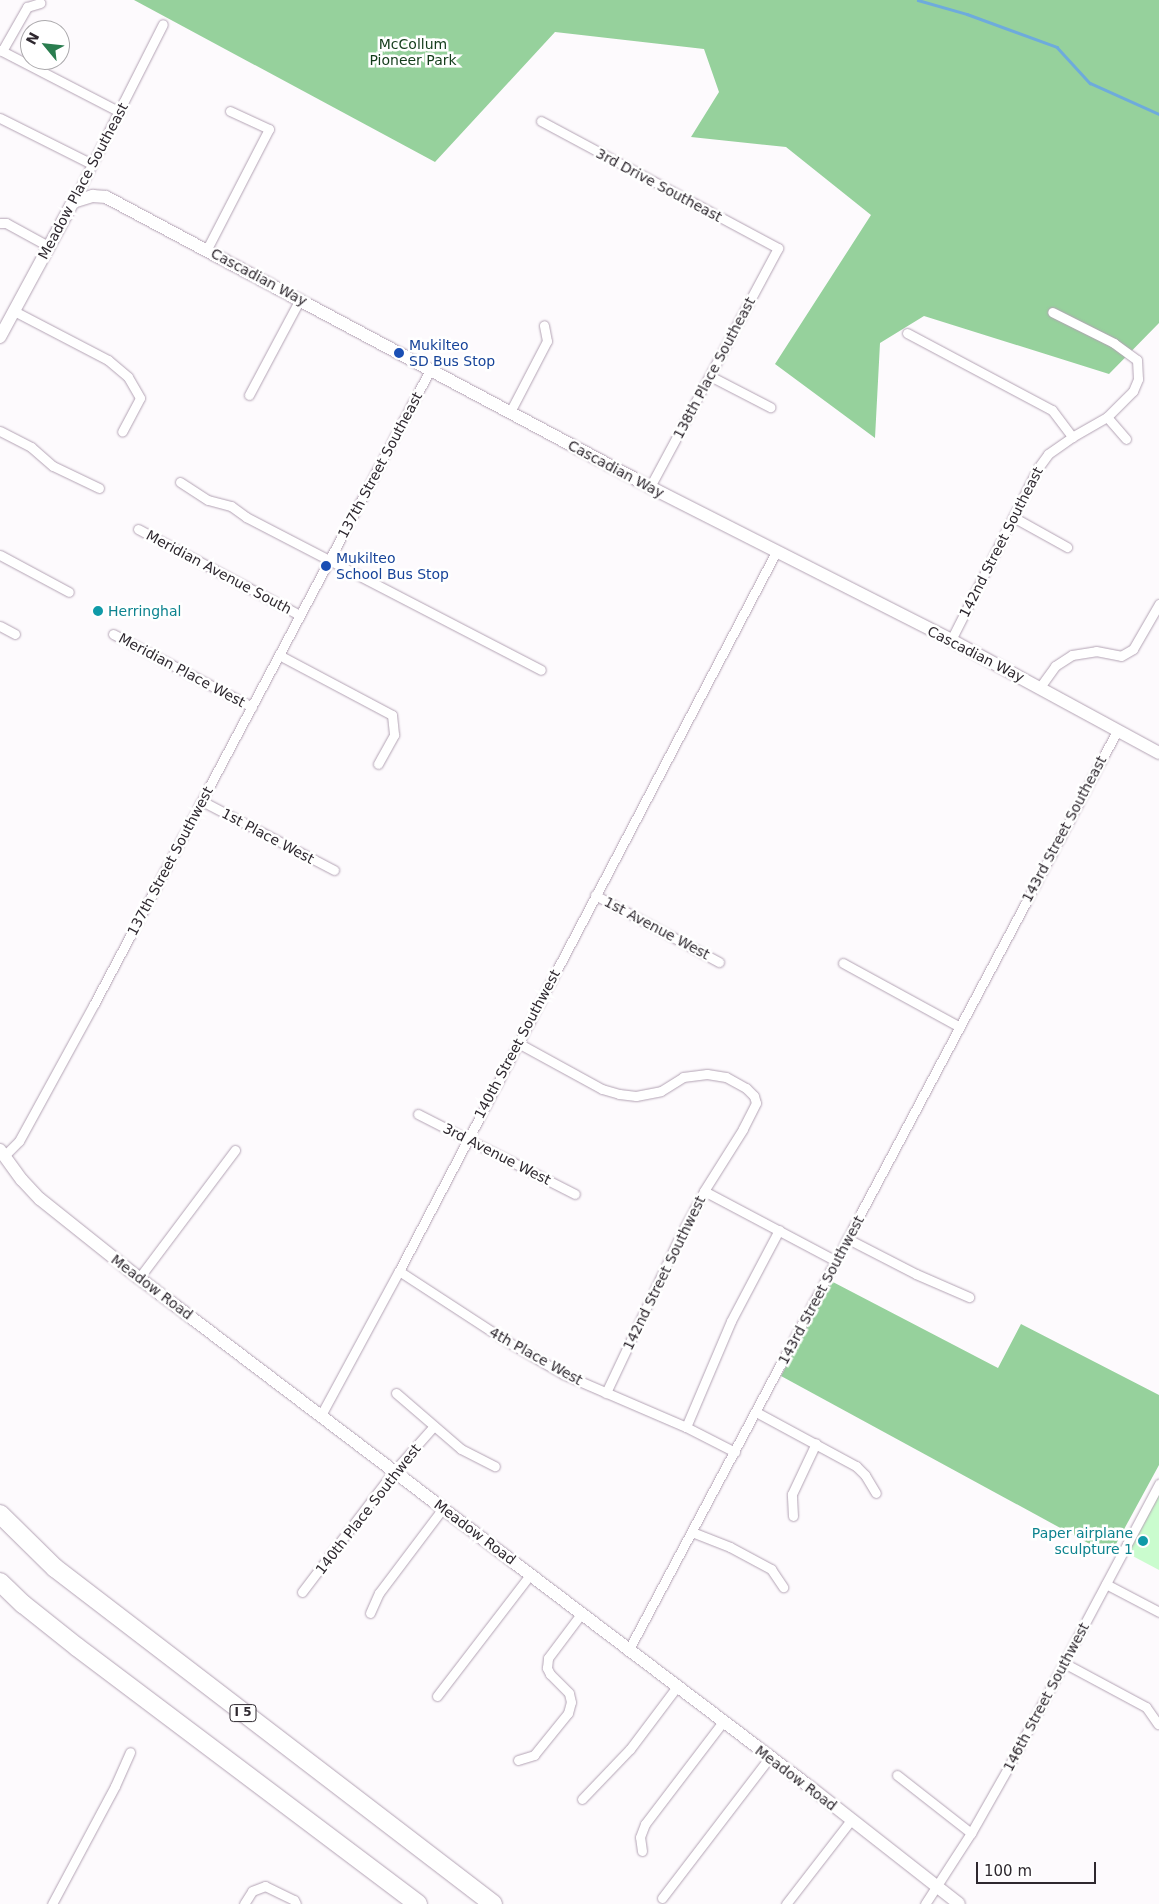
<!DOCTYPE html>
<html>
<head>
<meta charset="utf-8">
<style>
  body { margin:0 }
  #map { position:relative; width:1159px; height:1904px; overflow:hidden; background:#fdfafd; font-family:"DejaVu Sans",sans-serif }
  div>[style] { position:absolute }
  .green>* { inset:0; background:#cafcce }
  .forest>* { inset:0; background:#96d19c }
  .stream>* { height:2.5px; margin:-1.25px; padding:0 1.25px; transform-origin:1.25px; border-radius:1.25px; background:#6eabdc }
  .roads { filter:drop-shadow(0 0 1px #b3a3b4) drop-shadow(0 0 1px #b3a3b4) }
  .street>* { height:9px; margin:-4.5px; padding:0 4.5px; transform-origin:4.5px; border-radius:4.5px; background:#fff }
  .secondary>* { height:12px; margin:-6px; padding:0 6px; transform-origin:6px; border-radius:6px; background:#fff }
  .highway>* { height:18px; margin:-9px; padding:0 9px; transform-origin:9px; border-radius:9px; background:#fff }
  .dots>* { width:14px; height:14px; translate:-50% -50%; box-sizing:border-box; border:2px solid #fff; border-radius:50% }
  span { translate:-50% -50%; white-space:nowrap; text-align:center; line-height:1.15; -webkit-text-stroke:5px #fff; paint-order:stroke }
  .shield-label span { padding:1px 4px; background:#fff; border:1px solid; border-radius:4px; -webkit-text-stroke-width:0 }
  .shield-label { font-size:12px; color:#2e282f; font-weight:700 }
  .park-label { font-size:14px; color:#133c1a }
  .street-label { font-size:14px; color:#2e282f }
  .transit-label { font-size:14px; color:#164399 }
  .left { translate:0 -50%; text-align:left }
  .culture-label { font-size:14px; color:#0d838f }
  .right { translate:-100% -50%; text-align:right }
  .north { position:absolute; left:20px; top:20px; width:50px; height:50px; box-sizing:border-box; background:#fff; border:1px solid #aba9ac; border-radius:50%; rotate:298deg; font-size:14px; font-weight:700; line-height:20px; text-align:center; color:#2e282f }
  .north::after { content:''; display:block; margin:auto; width:18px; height:22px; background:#2a7d4f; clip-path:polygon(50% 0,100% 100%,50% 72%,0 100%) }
  .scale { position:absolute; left:976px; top:1862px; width:120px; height:22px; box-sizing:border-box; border:2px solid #2e282f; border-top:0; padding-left:6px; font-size:15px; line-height:18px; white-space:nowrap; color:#2e282f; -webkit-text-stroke:4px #fff; paint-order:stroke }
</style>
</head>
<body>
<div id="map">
  <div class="green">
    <div style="clip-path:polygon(1159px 1492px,1159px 1570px,1127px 1553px)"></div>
  </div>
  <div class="forest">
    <div style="clip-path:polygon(134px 0,1159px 0,1159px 323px,1109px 374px,924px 316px,880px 343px,875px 438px,775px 364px,871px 215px,786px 147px,691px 137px,719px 92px,704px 49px,555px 32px,435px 162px)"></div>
    <div style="clip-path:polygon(831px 1281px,998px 1368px,1021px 1324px,1159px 1395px,1159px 1465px,1110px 1555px,781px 1376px)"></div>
  </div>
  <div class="stream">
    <div style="left:918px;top:0;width:51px;rotate:15.9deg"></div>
    <div style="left:967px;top:14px;width:96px;rotate:20.1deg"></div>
    <div style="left:1057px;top:47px;width:49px;rotate:47.5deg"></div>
    <div style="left:1090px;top:83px;width:76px;rotate:24.2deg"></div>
  </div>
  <div class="roads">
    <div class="street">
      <div style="left:0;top:50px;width:135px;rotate:27.3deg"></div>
      <div style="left:2px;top:51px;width:51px;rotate:-60.4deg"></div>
      <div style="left:27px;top:7px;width:14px;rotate:-17deg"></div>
      <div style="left:0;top:118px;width:103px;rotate:26.6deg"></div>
      <div style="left:541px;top:121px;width:269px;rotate:28.2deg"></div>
      <div style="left:778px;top:248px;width:271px;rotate:118.2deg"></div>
      <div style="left:73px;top:202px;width:199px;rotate:-63.2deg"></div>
      <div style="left:0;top:223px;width:6px"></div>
      <div style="left:6px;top:223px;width:48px;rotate:28.7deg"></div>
      <div style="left:207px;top:249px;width:135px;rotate:-62.7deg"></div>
      <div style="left:269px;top:129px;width:43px;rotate:-155.2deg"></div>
      <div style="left:14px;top:311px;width:106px;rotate:27.5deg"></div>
      <div style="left:108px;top:360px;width:26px;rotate:40deg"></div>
      <div style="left:128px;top:377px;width:24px;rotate:60deg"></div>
      <div style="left:140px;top:398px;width:38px;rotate:118deg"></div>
      <div style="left:907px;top:333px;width:164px;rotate:28deg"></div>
      <div style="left:1052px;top:410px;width:34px;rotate:53deg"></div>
      <div style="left:710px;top:376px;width:68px;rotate:27.3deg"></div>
      <div style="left:249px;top:395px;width:109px;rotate:-62deg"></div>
      <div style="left:510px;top:412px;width:80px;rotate:-62.5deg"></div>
      <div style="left:547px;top:341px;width:16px;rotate:-101deg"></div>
      <div style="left:1107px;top:417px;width:29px;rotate:49deg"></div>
      <div style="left:0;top:431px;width:35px;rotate:27deg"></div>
      <div style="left:31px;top:447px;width:29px;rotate:41deg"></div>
      <div style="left:53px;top:466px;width:51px;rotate:25.6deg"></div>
      <div style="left:180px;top:482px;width:33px;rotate:33deg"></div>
      <div style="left:208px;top:500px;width:24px;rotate:15deg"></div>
      <div style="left:231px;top:506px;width:19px;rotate:36deg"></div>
      <div style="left:246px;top:517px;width:332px;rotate:27.4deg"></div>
      <div style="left:1013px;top:517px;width:62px;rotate:29.1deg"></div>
      <div style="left:138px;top:529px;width:183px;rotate:28deg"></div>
      <div style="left:0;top:555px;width:78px;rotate:28.2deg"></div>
      <div style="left:0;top:626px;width:17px;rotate:28deg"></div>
      <div style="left:113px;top:634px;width:157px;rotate:27.7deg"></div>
      <div style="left:951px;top:640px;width:193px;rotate:-63.2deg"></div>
      <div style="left:1038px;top:468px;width:17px;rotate:-54deg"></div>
      <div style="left:1048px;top:454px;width:29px;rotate:-35deg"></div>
      <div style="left:1072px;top:437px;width:40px;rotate:-29.7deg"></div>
      <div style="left:1107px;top:417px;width:37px;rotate:-45deg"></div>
      <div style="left:1133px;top:391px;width:13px;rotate:-67deg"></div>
      <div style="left:1138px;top:379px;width:19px;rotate:-93deg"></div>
      <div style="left:1137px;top:360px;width:29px;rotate:-144deg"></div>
      <div style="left:1114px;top:343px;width:69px;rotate:-153.4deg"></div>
      <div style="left:279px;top:655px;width:128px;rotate:28deg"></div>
      <div style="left:392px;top:715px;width:20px;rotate:84deg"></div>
      <div style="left:394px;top:735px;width:33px;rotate:119deg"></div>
      <div style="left:1040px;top:687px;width:26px;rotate:-54deg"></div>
      <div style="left:1055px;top:666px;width:20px;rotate:-33deg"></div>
      <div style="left:1072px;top:655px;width:24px;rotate:-9deg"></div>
      <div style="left:1096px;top:651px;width:25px;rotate:11deg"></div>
      <div style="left:1121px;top:656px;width:14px;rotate:-30deg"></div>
      <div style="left:1133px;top:649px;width:52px;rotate:-60deg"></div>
      <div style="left:202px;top:801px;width:149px;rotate:27.6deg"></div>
      <div style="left:595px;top:895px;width:141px;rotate:28.4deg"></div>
      <div style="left:843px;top:963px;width:133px;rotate:28.7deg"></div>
      <div style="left:518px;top:1043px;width:96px;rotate:28.7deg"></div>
      <div style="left:602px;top:1089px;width:18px;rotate:16deg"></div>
      <div style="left:619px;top:1094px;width:17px;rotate:7deg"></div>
      <div style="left:636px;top:1096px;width:25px;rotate:-11deg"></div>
      <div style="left:661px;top:1091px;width:26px;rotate:-32deg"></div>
      <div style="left:683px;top:1077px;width:24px;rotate:-7deg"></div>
      <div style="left:707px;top:1074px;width:19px;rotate:9deg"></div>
      <div style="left:726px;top:1077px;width:23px;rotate:29deg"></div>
      <div style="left:746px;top:1088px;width:11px;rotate:45deg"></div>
      <div style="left:754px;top:1096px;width:7px;rotate:74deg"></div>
      <div style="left:756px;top:1103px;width:29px;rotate:117deg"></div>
      <div style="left:743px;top:1129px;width:73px;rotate:122.2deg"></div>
      <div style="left:704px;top:1191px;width:49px;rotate:118.1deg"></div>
      <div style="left:681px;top:1234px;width:176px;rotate:115.3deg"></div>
      <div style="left:418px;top:1114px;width:176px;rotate:27deg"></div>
      <div style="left:4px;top:1156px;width:21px;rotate:-45deg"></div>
      <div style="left:19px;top:1141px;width:156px;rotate:-61.3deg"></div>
      <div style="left:94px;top:1004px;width:718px;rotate:-62.08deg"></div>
      <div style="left:704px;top:1191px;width:149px;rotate:27.9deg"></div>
      <div style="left:848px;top:1239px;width:76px;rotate:27.2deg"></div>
      <div style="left:916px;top:1274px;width:58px;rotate:23.5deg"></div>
      <div style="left:399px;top:1271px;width:130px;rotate:33.1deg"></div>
      <div style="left:508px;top:1342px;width:64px;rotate:30.2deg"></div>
      <div style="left:563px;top:1374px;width:134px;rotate:23.3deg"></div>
      <div style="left:686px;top:1427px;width:55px;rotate:27deg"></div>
      <div style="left:139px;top:1278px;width:160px;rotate:-53.1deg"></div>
      <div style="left:396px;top:1393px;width:86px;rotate:40.7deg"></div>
      <div style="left:461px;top:1449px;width:38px;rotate:27deg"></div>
      <div style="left:756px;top:1412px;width:114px;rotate:28.4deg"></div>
      <div style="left:856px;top:1466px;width:13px;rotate:45deg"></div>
      <div style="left:865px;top:1475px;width:21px;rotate:59deg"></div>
      <div style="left:321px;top:1415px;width:164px;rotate:-61.6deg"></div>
      <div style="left:399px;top:1271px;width:812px;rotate:-62.33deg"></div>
      <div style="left:686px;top:1427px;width:115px;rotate:-67deg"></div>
      <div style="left:731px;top:1321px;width:103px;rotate:-62.2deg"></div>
      <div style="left:793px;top:1516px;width:22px;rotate:-93deg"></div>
      <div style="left:792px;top:1494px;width:56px;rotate:-64.8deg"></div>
      <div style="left:692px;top:1532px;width:41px;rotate:21.5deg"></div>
      <div style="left:730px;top:1547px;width:47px;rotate:28.2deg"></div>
      <div style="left:771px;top:1569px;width:22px;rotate:56deg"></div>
      <div style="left:1106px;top:1584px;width:60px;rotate:27.8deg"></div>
      <div style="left:302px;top:1592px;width:152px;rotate:-52.8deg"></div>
      <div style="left:394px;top:1471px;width:60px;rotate:-48.4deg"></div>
      <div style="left:370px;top:1613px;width:22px;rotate:-66deg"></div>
      <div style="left:379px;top:1593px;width:106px;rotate:-53deg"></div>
      <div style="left:628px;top:1651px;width:1042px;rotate:-62.01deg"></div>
      <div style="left:1064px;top:1663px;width:93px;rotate:28.2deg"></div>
      <div style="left:1146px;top:1707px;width:21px;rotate:55deg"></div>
      <div style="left:437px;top:1696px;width:153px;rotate:-52.5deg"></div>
      <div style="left:518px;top:1760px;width:17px;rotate:-17deg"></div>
      <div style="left:534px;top:1755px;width:54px;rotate:-51deg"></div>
      <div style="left:568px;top:1713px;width:11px;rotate:-75deg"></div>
      <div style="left:571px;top:1702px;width:9px;rotate:-103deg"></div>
      <div style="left:569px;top:1693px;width:27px;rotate:-135deg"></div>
      <div style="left:550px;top:1674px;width:7px;rotate:-117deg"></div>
      <div style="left:547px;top:1668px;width:10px;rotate:-84deg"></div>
      <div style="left:548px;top:1658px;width:55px;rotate:-53.1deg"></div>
      <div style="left:897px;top:1775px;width:94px;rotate:38.1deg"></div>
      <div style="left:582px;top:1799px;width:69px;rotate:-46.2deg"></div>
      <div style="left:630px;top:1749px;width:76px;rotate:-53deg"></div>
      <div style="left:642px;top:1851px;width:14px;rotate:-98deg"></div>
      <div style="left:640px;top:1837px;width:14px;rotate:-69deg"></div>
      <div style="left:645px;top:1824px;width:127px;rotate:-52.7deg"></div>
      <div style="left:662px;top:1898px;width:176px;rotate:-52.6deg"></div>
      <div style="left:52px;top:1904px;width:134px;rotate:-61.9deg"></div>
      <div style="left:115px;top:1786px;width:37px;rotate:-66deg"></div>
      <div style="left:244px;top:1904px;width:15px;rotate:-58deg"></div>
      <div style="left:252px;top:1891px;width:14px;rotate:-21deg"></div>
      <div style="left:265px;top:1886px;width:32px;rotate:26deg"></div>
      <div style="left:294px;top:1900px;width:4px;rotate:63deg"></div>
      <div style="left:786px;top:1904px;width:106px;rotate:-52.3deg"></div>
      <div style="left:925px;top:1904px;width:85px;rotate:-57.1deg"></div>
      <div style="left:971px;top:1833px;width:75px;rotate:-60.4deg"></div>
      <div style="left:1008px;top:1768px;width:322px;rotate:-62deg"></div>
    </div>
    <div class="secondary">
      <div style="left:0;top:337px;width:153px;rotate:-61.6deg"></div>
      <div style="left:73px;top:202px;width:21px;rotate:-17deg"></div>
      <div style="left:93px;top:196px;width:13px;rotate:4deg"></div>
      <div style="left:106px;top:197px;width:616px;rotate:28.06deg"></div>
      <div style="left:650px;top:487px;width:338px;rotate:26.9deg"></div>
      <div style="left:951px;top:640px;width:237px;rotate:28.5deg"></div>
      <div style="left:0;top:1150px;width:37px;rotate:54deg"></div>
      <div style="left:22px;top:1180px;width:26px;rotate:47deg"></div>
      <div style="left:40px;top:1199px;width:127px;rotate:38.6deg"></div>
      <div style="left:139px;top:1278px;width:842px;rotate:37.18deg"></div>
      <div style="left:810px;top:1787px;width:189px;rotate:38.1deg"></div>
    </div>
    <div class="highway">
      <div style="left:0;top:1514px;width:77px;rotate:44.5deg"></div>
      <div style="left:55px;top:1568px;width:552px;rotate:37.49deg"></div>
      <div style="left:0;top:1582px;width:32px;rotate:44deg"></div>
      <div style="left:23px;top:1604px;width:69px;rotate:38.5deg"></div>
      <div style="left:77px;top:1647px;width:427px;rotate:37deg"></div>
    </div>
  </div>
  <div class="dots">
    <div style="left:399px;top:353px;background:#1a4fb4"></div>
    <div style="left:326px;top:566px;background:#1a4fb4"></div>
    <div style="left:98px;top:611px;background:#0f9aa8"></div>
    <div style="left:1143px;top:1541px;background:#0f9aa8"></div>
  </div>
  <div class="shield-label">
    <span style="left:243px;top:1713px">I 5</span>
  </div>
  <div class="park-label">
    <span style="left:413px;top:52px">McCollum<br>Pioneer Park</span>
  </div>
  <div class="street-label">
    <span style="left:83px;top:181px;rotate:-62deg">Meadow Place Southeast</span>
    <span style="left:659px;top:185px;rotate:28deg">3rd Drive Southeast</span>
    <span style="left:259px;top:277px;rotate:28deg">Cascadian Way</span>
    <span style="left:714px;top:368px;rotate:-62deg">138th Place Southeast</span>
    <span style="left:380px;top:465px;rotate:-62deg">137th Street Southeast</span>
    <span style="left:616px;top:469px;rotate:28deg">Cascadian Way</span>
    <span style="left:1001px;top:542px;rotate:-63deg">142nd Street Southeast</span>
    <span style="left:219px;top:572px;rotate:28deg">Meridian Avenue South</span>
    <span style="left:976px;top:654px;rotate:27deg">Cascadian Way</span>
    <span style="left:182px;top:670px;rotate:28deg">Meridian Place West</span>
    <span style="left:1064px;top:829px;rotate:-62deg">143rd Street Southeast</span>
    <span style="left:268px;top:836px;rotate:28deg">1st Place West</span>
    <span style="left:170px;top:861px;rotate:-62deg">137th Street Southwest</span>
    <span style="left:657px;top:928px;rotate:28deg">1st Avenue West</span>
    <span style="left:517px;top:1044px;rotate:-62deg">140th Street Southwest</span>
    <span style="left:497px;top:1154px;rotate:27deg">3rd Avenue West</span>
    <span style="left:664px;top:1273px;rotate:-64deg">142nd Street Southwest</span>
    <span style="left:152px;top:1287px;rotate:37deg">Meadow Road</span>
    <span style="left:821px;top:1290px;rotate:-62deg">143rd Street Southwest</span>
    <span style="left:536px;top:1356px;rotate:29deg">4th Place West</span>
    <span style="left:368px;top:1509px;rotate:-52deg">140th Place Southwest</span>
    <span style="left:475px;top:1532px;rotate:37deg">Meadow Road</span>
    <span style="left:1046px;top:1697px;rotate:-62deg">146th Street Southwest</span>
    <span style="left:796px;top:1778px;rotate:37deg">Meadow Road</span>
  </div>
  <div class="transit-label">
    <span class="left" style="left:409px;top:353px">Mukilteo<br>SD Bus Stop</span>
    <span class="left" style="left:336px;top:566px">Mukilteo<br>School Bus Stop</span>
  </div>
  <div class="culture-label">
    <span class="left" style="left:108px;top:611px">Herringhal</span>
    <span class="right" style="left:1133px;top:1541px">Paper airplane<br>sculpture 1</span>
  </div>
  <div class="north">N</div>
  <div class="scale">100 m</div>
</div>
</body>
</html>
